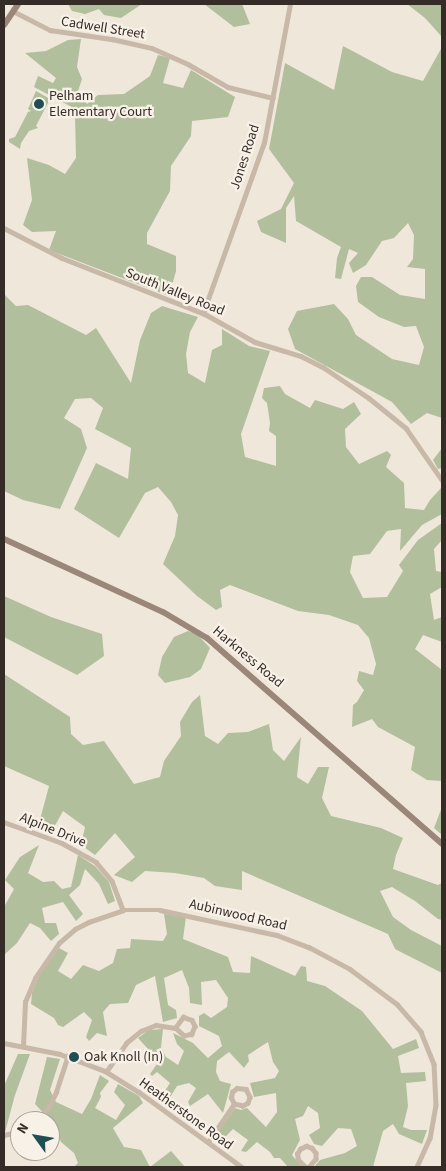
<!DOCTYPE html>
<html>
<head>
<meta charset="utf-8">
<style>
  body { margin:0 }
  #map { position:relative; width:446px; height:1171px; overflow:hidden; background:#f0e7db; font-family:"Source Sans 3",sans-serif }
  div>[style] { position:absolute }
  .green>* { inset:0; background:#b1bf9c }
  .minor>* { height:4.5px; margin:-2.25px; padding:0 2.25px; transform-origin:2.25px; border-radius:2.25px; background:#c8b8a8 }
  .secondary>* { height:6px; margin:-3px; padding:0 3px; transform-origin:3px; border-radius:3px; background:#9b8779 }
  .dots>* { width:14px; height:14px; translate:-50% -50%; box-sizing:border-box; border:2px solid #f8f1e7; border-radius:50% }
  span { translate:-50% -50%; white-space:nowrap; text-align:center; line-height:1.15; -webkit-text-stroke:4.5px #f8f1e7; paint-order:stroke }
  .street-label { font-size:14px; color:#352c28 }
  .poi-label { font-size:14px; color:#352c28 }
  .left { translate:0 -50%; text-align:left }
  .frame { position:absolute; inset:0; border:5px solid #352c28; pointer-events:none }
  .north { position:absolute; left:10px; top:1111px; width:50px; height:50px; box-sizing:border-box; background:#f8f1e7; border:1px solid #aaa29b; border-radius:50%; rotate:302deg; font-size:14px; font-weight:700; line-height:20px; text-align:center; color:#352c28 }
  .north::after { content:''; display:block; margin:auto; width:18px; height:22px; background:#1f4e54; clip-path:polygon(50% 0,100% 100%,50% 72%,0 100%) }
</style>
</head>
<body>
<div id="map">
  <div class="green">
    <div style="clip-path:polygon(68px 4px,142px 4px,121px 18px,104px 15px,99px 9px,85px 14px,72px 11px)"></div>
    <div style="clip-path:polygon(204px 4px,242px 4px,250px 24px,234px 27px)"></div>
    <div style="clip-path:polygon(407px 4px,442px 4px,442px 37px,425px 18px)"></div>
    <div style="clip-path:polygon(81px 39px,77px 67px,82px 79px,78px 91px,87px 104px,98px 95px,124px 94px,150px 76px,158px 55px,170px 58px,163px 83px,183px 88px,191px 70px,235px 97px,228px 117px,192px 121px,191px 136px,171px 166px,170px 191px,147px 233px,147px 244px,176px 256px,176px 271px,169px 296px,49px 250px,56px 231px,32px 232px,23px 225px,32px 200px,27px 158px,49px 165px,65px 174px,76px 158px,75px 116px,70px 106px,34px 87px,38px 76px,53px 83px,56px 78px,25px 53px,46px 51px,68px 40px)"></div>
    <div style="clip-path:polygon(343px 46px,392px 72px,423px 81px,442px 47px,442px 418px,427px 413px,411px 424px,392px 402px,295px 349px,288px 329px,297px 311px,334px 304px,348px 319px,356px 335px,392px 359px,419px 365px,424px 347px,416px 326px,404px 327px,379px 317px,358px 302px,356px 286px,361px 277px,372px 277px,400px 295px,425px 299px,425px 269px,407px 267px,413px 259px,414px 235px,408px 223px,394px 238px,382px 241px,366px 265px,353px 273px,349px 263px,358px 253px,349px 249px,341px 279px,335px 278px,337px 258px,341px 247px,296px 221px,294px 196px,286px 208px,286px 243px,261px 232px,257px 221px,281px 209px,294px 183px,269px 149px,285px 63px,334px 90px)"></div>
    <div style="clip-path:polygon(36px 91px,50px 99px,36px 126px,38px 128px,29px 131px,21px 143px,20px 149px,9px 142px,9px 139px,15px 137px,28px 112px,31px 111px,28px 109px)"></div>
    <div style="clip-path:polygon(4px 294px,16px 306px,28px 305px,86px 335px,96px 328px,131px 383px,140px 340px,151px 313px,162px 306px,198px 317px,190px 332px,186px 354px,188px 373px,205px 383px,212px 350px,222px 345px,222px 329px,249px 346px,270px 351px,241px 434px,245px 457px,276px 466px,276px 436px,269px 431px,270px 423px,267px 403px,262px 398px,264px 388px,280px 386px,285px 394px,310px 408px,315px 400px,343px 409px,354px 402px,361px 414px,345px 429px,346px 447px,359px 464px,387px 451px,391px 455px,386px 467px,404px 483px,405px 508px,424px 510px,430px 500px,442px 487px,442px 514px,422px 525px,400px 551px,401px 529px,387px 531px,370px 554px,353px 556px,350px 572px,363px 598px,387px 597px,403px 571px,399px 565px,418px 540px,442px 523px,442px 540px,434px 549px,436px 571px,442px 572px,442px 587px,430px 594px,434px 620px,442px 617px,442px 642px,423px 635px,415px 649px,442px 670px,442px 781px,427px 780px,411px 770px,415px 747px,378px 727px,372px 719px,352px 727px,353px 705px,357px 702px,364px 690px,357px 681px,359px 671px,373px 675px,376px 664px,369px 638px,358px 625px,329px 615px,298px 611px,230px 585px,220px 590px,222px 607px,216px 610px,197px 596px,163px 564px,175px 536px,178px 515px,171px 502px,158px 487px,145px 493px,119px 538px,74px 509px,96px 463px,128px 479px,131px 448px,95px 429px,103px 408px,91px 398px,75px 399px,64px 418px,81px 429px,87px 448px,60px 509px,23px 500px,4px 491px)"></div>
    <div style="clip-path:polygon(442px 448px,442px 468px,438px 469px,433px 460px)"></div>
    <div style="clip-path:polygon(4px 596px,51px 617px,102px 634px,104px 656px,77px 675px,4px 637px)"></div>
    <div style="clip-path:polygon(188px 631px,197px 634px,210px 648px,201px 669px,190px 677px,165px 683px,158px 675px,162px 657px,174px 637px)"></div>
    <div style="clip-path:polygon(4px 674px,70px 717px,71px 734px,83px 745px,104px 741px,134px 784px,160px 777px,164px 761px,181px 736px,180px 722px,192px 702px,200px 695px,205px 736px,218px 744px,228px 733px,248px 732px,269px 724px,273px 750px,284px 761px,301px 737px,297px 777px,308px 784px,318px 767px,329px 767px,322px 798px,331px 816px,381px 828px,403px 838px,396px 855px,393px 869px,438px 885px,442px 883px,442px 920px,438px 919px,415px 901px,392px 887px,380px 891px,393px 917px,411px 930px,442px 946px,442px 973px,395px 949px,388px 934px,242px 871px,242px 890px,215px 886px,204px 878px,175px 873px,145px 871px,132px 882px,114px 875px,135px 857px,115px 833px,95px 855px,81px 845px,85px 827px,63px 811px,51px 833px,38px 827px,49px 786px,4px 766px)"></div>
    <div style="clip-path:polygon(442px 807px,442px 835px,434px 828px)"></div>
    <div style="clip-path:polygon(39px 845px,28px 873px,43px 882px,54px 881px,62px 889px,71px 887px,78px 855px,95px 866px,109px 882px,115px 901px,108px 904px,99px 884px,85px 869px,80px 885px,69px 895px,83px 914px,76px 921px,63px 902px,42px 908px,45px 923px,56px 923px,59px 934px,51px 941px,40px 928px,30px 923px,17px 943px,4px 955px,4px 907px,14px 889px,5px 880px,20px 857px)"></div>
    <div style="clip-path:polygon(164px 914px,186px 917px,183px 939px,228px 957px,233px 972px,250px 973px,251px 956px,295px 976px,301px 966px,306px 967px,307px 981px,325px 986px,362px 1011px,393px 1049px,416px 1039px,419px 1048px,398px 1056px,401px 1073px,425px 1072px,426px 1081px,406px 1083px,408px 1106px,403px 1127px,411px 1130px,427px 1130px,422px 1144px,399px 1134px,393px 1124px,383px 1131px,373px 1167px,314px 1167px,320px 1160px,345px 1153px,357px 1146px,351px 1129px,338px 1128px,322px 1146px,314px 1144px,309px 1135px,320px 1128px,318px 1113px,308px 1106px,303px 1116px,295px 1119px,300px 1140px,292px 1155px,302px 1167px,288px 1167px,280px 1158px,274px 1158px,270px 1152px,257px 1142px,246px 1152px,241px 1151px,248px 1140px,233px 1129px,220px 1142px,216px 1135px,235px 1108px,241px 1110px,247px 1108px,266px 1127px,277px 1112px,276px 1093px,254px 1097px,250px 1083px,275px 1078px,279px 1071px,273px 1062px,268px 1042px,248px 1055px,249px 1061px,244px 1068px,229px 1052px,217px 1061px,216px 1072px,220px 1081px,231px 1084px,223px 1113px,208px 1094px,190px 1106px,188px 1102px,196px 1088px,189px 1083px,177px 1086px,166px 1104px,160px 1099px,170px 1083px,157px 1072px,152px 1076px,150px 1074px,159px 1061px,138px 1038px,149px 1030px,163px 1029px,161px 1047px,166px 1057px,178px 1065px,184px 1051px,177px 1044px,173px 1033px,193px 1043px,208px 1058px,222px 1046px,219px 1036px,199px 1026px,199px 1016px,204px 1013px,211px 1018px,227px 1007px,228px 998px,216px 980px,201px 982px,202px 1005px,190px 1003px,189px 988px,182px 970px,164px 978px,168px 1005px,176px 1010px,177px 1018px,163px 1022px,155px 976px,136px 985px,128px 1003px,110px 1004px,103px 1012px,107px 1036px,97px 1033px,89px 1041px,86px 1037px,92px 1020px,84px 1012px,63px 1027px,58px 1025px,54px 1018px,31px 1004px,32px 993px,40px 974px,59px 948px,68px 953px,58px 971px,71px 979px,83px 965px,99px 971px,113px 963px,117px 949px,130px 948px,131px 939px,163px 941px,167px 934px)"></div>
    <div style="clip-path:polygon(18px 1054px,30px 1054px,15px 1095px,4px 1136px,4px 1086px)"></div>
    <div style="clip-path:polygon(47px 1057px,60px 1059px,50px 1090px,56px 1102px,82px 1114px,91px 1099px,100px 1075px,109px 1081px,100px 1093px,101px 1097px,95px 1108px,116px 1120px,125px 1105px,114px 1092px,118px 1084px,139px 1096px,143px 1103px,113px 1128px,124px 1147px,141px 1150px,150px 1167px,171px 1151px,185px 1167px,74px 1167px,78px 1163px,74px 1153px,61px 1142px,52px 1122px,35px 1104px)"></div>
  </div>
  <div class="minor">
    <div style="left:13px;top:11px;width:42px;rotate:27.2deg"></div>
    <div style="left:50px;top:30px;width:63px;rotate:8.3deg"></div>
    <div style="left:112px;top:39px;width:41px;rotate:12.7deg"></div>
    <div style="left:152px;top:48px;width:39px;rotate:24deg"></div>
    <div style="left:188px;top:64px;width:46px;rotate:29.9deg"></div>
    <div style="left:228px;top:87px;width:46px;rotate:13.7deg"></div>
    <div style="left:4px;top:228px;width:65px;rotate:27.3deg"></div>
    <div style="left:62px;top:258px;width:154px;rotate:21.4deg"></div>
    <div style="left:205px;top:314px;width:57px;rotate:29.2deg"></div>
    <div style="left:255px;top:342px;width:48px;rotate:16.9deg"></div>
    <div style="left:301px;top:356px;width:25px;rotate:27deg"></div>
    <div style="left:323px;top:367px;width:55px;rotate:34deg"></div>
    <div style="left:369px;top:398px;width:48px;rotate:39deg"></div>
    <div style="left:406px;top:428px;width:63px;rotate:55.3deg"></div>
    <div style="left:203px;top:313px;width:181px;rotate:-70.3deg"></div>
    <div style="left:264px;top:143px;width:141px;rotate:-79.4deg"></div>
    <div style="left:4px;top:822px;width:62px;rotate:19.9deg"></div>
    <div style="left:62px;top:843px;width:39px;rotate:29deg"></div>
    <div style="left:96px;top:862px;width:25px;rotate:50deg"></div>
    <div style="left:112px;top:881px;width:31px;rotate:69deg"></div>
    <div style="left:4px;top:1043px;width:57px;rotate:11.1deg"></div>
    <div style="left:60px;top:1054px;width:48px;rotate:20.7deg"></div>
    <div style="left:105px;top:1071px;width:40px;rotate:32deg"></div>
    <div style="left:139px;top:1092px;width:127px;rotate:36.1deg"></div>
    <div style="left:23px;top:1046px;width:44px;rotate:-87.4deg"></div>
    <div style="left:25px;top:1002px;width:26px;rotate:-67deg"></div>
    <div style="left:35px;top:978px;width:42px;rotate:-55.6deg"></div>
    <div style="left:59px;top:943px;width:21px;rotate:-41deg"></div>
    <div style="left:75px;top:929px;width:16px;rotate:-27deg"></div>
    <div style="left:89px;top:922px;width:36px;rotate:-19deg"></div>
    <div style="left:123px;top:910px;width:37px"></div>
    <div style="left:160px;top:910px;width:120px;rotate:12.1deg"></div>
    <div style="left:277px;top:935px;width:34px;rotate:21deg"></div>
    <div style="left:309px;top:947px;width:47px;rotate:28.2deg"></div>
    <div style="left:350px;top:969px;width:59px;rotate:36.7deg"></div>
    <div style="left:397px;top:1004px;width:37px;rotate:49deg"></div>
    <div style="left:421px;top:1032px;width:35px;rotate:68deg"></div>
    <div style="left:434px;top:1064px;width:41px;rotate:87.2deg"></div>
    <div style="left:436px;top:1105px;width:34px;rotate:100deg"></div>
    <div style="left:430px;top:1138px;width:32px;rotate:114deg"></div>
    <div style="left:106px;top:1072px;width:35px;rotate:-55deg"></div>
    <div style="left:126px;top:1043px;width:19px;rotate:-39deg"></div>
    <div style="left:141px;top:1031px;width:16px;rotate:-22deg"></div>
    <div style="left:156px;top:1025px;width:19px;rotate:9deg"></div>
    <div style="left:175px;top:1028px;width:14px;rotate:-54deg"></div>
    <div style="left:183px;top:1017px;width:9px;rotate:18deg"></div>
    <div style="left:192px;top:1020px;width:7px;rotate:63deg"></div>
    <div style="left:195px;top:1026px;width:9px;rotate:111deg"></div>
    <div style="left:192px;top:1034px;width:8px;rotate:166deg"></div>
    <div style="left:184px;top:1036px;width:12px;rotate:-138deg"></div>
    <div style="left:37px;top:1121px;width:17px;rotate:-50deg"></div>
    <div style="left:48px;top:1108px;width:18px;rotate:-63deg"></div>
    <div style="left:56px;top:1092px;width:38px;rotate:-72deg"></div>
    <div style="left:4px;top:1135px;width:16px;rotate:-14deg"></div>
    <div style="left:208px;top:1142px;width:46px;rotate:-55.6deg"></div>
    <div style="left:234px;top:1104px;width:7px;rotate:-117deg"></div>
    <div style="left:231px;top:1098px;width:6px;rotate:-81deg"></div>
    <div style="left:232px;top:1092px;width:6px;rotate:-39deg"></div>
    <div style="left:237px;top:1088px;width:9px;rotate:6deg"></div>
    <div style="left:246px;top:1089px;width:9px;rotate:63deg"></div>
    <div style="left:250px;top:1097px;width:6px;rotate:108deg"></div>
    <div style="left:248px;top:1103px;width:6px;rotate:149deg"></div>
    <div style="left:243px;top:1106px;width:9px;rotate:-167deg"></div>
    <div style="left:305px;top:1167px;width:10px;rotate:-135deg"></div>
    <div style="left:298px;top:1160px;width:6px;rotate:-99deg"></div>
    <div style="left:297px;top:1154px;width:6px;rotate:-59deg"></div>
    <div style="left:300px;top:1149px;width:7px;rotate:-27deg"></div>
    <div style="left:306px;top:1146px;width:6px;rotate:18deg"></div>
    <div style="left:312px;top:1148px;width:6px;rotate:51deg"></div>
    <div style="left:316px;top:1153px;width:6px;rotate:90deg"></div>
    <div style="left:316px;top:1159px;width:11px;rotate:131deg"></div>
  </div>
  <div class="secondary">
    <div style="left:4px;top:25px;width:25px;rotate:-56deg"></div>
    <div style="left:4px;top:539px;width:175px;rotate:24.7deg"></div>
    <div style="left:163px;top:612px;width:51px;rotate:30.6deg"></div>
    <div style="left:207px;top:638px;width:313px;rotate:41.2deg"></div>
  </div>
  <div class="dots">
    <div style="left:39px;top:104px;background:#1f4e54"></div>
    <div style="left:74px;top:1057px;background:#1f4e54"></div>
  </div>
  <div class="street-label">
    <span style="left:103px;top:28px;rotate:9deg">Cadwell Street</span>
    <span style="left:245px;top:157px;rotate:-72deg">Jones Road</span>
    <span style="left:175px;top:292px;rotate:22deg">South Valley Road</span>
    <span style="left:248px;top:657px;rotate:40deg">Harkness Road</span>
    <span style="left:53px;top:830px;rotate:22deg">Alpine Drive</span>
    <span style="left:238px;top:915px;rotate:13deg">Aubinwood Road</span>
    <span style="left:186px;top:1114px;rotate:36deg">Heatherstone Road</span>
  </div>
  <div class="poi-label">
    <span class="left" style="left:49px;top:104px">Pelham<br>Elementary Court</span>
    <span class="left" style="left:84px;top:1057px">Oak Knoll (In)</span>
  </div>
  <div class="frame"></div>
  <div class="north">N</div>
</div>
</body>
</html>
